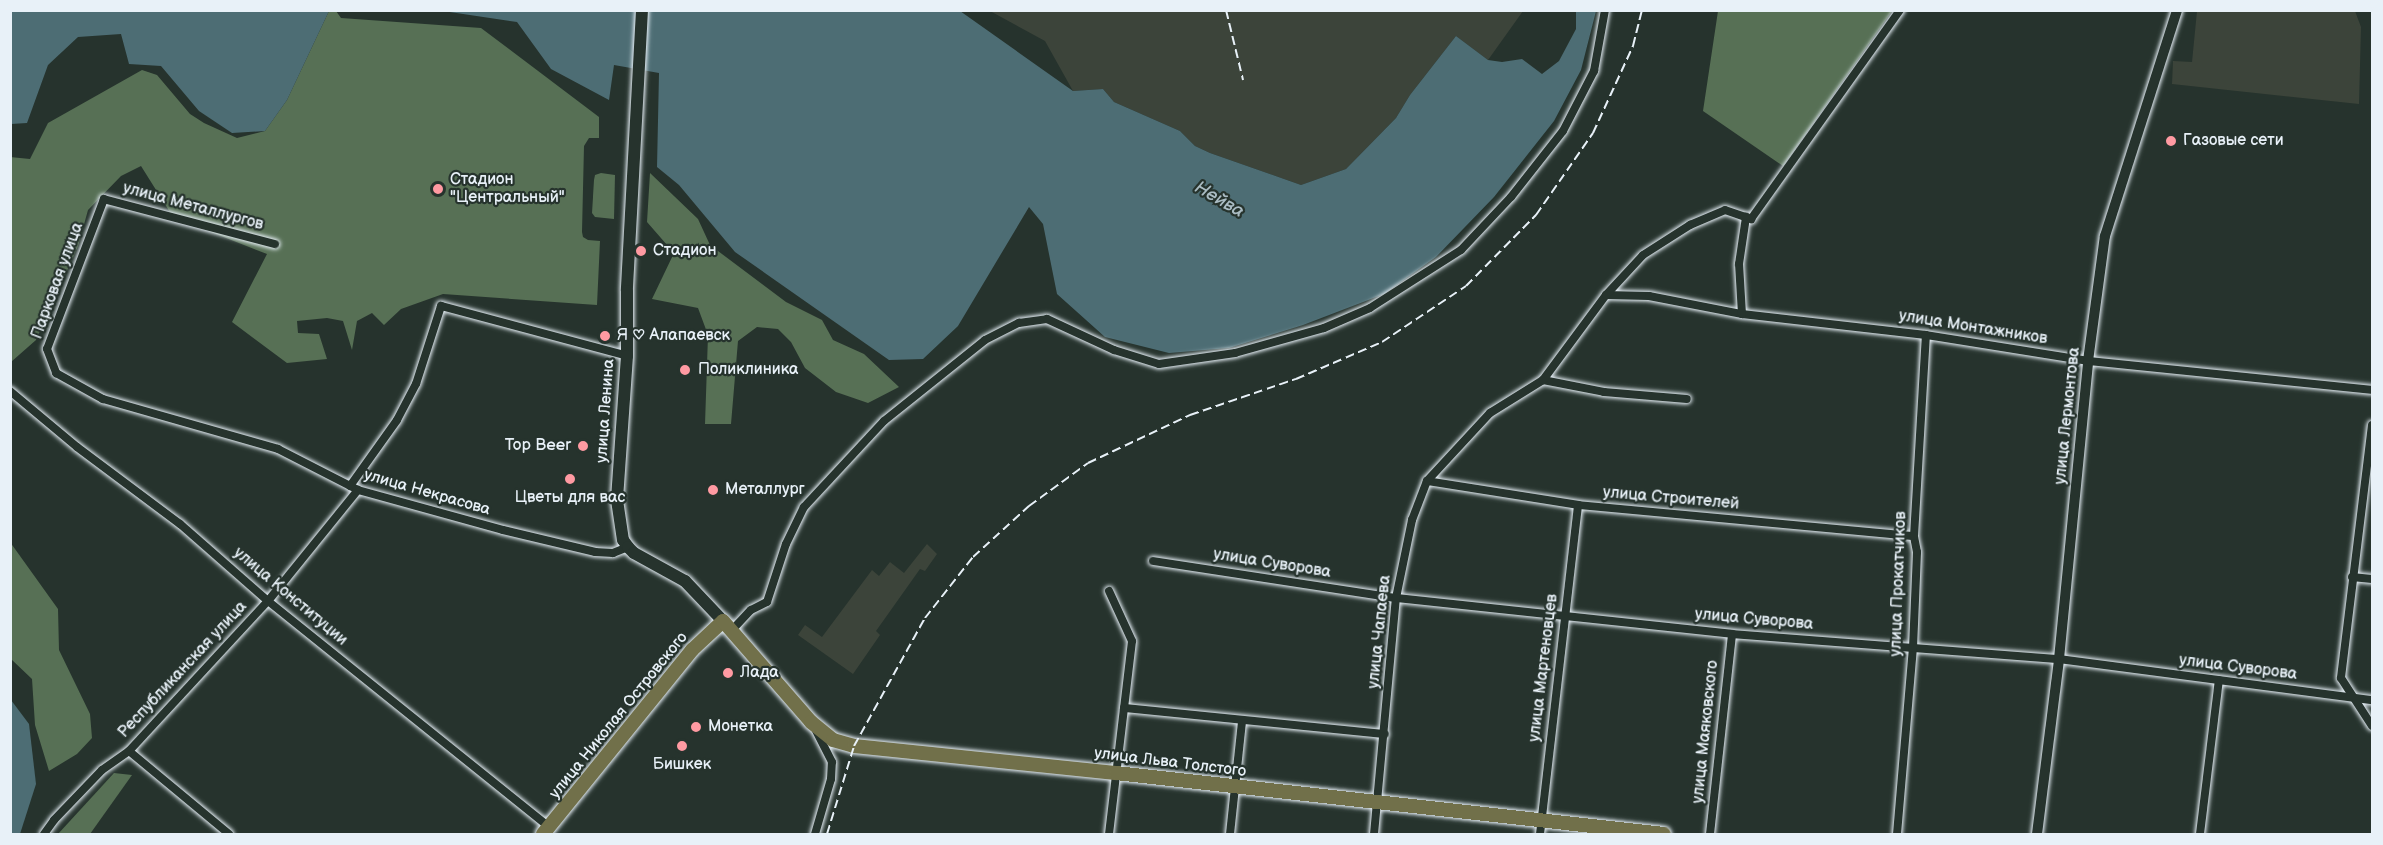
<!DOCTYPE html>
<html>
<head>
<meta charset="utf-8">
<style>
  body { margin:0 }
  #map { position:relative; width:2383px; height:845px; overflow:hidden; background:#26332d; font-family:"Balsamiq Sans",sans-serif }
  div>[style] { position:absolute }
  .built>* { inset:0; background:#3c443a }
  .green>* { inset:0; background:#577055 }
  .water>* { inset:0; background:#4d6d74 }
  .roads { filter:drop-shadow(0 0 2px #e8f1f8) drop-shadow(0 0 2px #e8f1f8) }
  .minor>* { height:8px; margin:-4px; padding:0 4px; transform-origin:4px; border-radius:4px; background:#26332d }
  .tertiary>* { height:10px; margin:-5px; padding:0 5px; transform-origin:5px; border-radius:5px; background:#26332d }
  .secondary>* { height:12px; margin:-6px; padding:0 6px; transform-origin:6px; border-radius:6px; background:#26332d }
  .primary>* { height:14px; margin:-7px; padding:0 7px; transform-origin:7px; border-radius:7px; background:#71704a }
  .rail>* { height:2px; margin-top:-1px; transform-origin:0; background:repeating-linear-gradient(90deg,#e8f1f8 0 9px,transparent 0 13.5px) }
  .dots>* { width:16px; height:16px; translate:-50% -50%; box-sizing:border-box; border:3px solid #26332d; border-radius:50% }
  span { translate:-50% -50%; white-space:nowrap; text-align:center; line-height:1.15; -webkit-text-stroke:4.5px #26332d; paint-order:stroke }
  .poi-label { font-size:16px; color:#e8f1f8 }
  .left { translate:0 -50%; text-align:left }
  .right { translate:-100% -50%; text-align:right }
  .street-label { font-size:16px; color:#e8f1f8 }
  .water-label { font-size:18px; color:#aabcc3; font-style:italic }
  .frame { position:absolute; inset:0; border:12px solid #e8f1f8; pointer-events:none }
</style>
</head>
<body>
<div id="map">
  <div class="built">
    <div style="clip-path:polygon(990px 11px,1523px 11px,1488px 60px,1456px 36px,1410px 95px,1396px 118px,1346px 169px,1301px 185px,1210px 153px,1195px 146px,1180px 131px,1114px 102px,1103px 89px,1073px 91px,1045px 41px)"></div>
    <div style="clip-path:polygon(2197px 11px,2355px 11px,2361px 27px,2359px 104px,2172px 84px,2173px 61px,2192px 62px)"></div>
    <div style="clip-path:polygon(927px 544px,937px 554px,925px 571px,920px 569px,876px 631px,880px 635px,853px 674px,798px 635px,805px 625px,822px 637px,872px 570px,879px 576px,890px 562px,904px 573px)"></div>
  </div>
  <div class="green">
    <div style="clip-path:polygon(329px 11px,336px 11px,341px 18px,481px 28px,599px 117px,599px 138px,589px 138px,584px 146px,582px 232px,583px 237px,588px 240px,600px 241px,597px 305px,443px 294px,401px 309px,384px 325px,372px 313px,357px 321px,352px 350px,343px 321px,327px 318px,297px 321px,298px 333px,319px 334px,327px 359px,287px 363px,232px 322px,267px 254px,173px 217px,141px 166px,121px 176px,88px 210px,78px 246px,36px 340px,11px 362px,10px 157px,30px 159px,48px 123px,142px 70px,157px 75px,190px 114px,204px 123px,237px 138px,265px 131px,287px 100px)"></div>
    <div style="clip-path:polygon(1718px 11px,1718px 10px,1892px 11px,1783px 166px,1703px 111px)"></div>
    <div style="clip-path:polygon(601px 173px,615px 175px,614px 219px,595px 217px,592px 213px,594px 180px,595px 175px)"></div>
    <div style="clip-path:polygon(650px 173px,698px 219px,710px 245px,786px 302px,822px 320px,833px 340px,864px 354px,899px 387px,868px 403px,836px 392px,805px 368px,791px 342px,778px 329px,757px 327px,738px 341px,731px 424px,705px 424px,708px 335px,698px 308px,652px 299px,674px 253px,647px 222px)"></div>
    <div style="clip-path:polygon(10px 542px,58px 609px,59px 650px,90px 714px,92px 738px,77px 754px,49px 771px,35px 725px,32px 679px,11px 659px)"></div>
    <div style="clip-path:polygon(114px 773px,132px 775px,90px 834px,58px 834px)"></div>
  </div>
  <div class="water">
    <div style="clip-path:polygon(10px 11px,11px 10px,329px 11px,287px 100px,265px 131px,232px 133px,199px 111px,161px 66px,129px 64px,121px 34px,78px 37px,48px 65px,27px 123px,11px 124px)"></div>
    <div style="clip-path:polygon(443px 11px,960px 11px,1073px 91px,1103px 89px,1114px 102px,1180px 131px,1195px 146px,1210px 153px,1301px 185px,1346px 169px,1396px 118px,1410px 95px,1456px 36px,1488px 60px,1502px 62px,1522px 59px,1542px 74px,1559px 61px,1576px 29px,1576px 11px,1596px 11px,1581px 70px,1554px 121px,1494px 197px,1436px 257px,1384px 294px,1303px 325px,1229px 348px,1169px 353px,1105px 337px,1057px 294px,1043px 224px,1029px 207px,958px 326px,923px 359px,889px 360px,735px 252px,679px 185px,657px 167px,659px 73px,614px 65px,609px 100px,551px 69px,517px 22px)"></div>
    <div style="clip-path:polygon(11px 700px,29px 724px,36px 784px,20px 834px,11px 834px)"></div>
  </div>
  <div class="roads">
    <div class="minor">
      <div style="left:275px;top:244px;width:177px;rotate:-165.3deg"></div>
      <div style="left:104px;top:199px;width:160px;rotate:110.8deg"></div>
      <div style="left:47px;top:349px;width:26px;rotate:69deg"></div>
      <div style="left:56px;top:373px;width:54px;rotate:29deg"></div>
      <div style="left:103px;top:399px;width:182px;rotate:15.9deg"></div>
      <div style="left:278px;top:449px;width:90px;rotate:27.1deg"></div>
      <div style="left:358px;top:490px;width:150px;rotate:15.4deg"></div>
      <div style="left:503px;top:530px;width:95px;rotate:13.4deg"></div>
      <div style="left:595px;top:552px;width:18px;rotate:3deg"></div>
      <div style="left:613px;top:553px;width:16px;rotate:-22deg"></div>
      <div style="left:1606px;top:295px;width:43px;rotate:1.3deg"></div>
      <div style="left:1649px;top:296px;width:95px;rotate:11deg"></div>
      <div style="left:1742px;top:314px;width:185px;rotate:6.5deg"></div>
      <div style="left:1926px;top:335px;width:164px;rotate:9.1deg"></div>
      <div style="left:2088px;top:361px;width:285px;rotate:5.8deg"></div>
      <div style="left:1742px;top:314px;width:50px;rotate:-93.4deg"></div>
      <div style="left:1739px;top:264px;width:48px;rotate:-81.5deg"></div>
      <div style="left:1543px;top:380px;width:62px;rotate:11.1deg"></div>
      <div style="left:1604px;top:392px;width:83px;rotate:4.8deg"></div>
      <div style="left:10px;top:391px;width:87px;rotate:39.9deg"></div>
      <div style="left:77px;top:447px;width:129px;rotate:36.8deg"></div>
      <div style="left:180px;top:524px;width:117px;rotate:41.2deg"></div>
      <div style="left:268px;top:601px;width:361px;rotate:38.8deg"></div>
      <div style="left:2372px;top:425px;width:255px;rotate:97deg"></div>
      <div style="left:2341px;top:678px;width:57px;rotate:57.1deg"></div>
      <div style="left:1427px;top:481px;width:153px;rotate:9deg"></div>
      <div style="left:1578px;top:505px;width:337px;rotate:5.3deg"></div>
      <div style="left:350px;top:486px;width:81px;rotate:-54.5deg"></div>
      <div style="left:397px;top:420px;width:41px;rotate:-62.2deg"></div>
      <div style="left:416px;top:384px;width:82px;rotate:-72.2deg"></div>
      <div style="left:441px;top:306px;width:193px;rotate:15deg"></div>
      <div style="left:1153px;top:561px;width:246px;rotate:8.7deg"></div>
      <div style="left:1396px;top:598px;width:338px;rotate:6.1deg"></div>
      <div style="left:1732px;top:634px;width:328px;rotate:4.4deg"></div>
      <div style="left:2059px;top:659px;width:316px;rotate:7.5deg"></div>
      <div style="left:2352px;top:577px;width:20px;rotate:6deg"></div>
      <div style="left:733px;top:629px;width:26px;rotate:-47deg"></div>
      <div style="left:751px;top:610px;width:18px;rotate:-27deg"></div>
      <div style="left:767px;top:602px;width:61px;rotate:-71.9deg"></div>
      <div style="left:786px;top:544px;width:41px;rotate:-64.1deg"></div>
      <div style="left:804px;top:507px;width:117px;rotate:-47.1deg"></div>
      <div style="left:884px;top:421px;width:129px;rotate:-38.7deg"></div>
      <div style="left:985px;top:340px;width:38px;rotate:-27deg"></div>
      <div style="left:1019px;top:323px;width:28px;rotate:-8deg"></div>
      <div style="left:1047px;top:319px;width:74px;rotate:24.8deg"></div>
      <div style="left:1114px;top:350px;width:47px;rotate:17.3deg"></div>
      <div style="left:1159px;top:364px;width:77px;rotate:-8.2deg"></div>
      <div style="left:1235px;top:353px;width:92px;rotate:-15.7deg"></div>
      <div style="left:1324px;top:328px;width:50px;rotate:-23.5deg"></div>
      <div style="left:1370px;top:308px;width:108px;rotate:-32.5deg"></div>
      <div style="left:1461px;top:250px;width:73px;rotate:-46.7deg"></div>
      <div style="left:1511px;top:197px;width:84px;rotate:-51.8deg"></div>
      <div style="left:1563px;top:131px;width:68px;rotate:-62.7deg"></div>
      <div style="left:1594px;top:71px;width:62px;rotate:-79.8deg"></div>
      <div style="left:1124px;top:708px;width:262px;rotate:5.7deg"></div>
      <div style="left:129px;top:751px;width:130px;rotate:39.7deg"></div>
      <div style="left:44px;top:834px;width:17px;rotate:-54deg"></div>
      <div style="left:54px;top:820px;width:69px;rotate:-46.2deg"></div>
      <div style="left:102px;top:770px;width:33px;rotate:-35deg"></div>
      <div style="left:129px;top:751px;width:205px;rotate:-47.2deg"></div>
      <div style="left:268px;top:601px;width:143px;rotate:-51deg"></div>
      <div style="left:815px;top:834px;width:57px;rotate:-73.8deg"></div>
      <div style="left:831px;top:779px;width:17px;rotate:-87deg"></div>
      <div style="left:832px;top:762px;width:36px;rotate:-117deg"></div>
      <div style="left:1109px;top:834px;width:194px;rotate:-83.2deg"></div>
      <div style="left:1132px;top:641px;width:55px;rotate:-114.7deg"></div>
      <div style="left:1230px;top:834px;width:114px;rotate:-83.9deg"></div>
      <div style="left:1374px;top:834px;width:237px;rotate:-84.7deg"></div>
      <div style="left:1396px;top:598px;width:80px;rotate:-78.4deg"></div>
      <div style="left:1412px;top:520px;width:42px;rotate:-69deg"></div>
      <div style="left:1427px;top:481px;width:93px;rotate:-47.2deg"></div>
      <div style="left:1490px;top:413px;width:62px;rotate:-31.9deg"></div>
      <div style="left:1543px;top:380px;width:106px;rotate:-53.5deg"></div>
      <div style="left:1606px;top:295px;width:54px;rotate:-47.2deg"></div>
      <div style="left:1643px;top:255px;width:56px;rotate:-32.6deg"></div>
      <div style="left:1690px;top:225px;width:38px;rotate:-23deg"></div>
      <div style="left:1725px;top:210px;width:28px;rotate:19deg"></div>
      <div style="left:1751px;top:219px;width:257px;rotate:-54.5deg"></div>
      <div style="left:1540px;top:834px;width:331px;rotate:-83.4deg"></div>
      <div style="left:1710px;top:834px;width:201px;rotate:-83.7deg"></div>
      <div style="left:1897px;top:834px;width:187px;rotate:-85.1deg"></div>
      <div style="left:1913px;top:648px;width:96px;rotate:-87.6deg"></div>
      <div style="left:1917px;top:552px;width:16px;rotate:-101deg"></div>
      <div style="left:1914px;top:536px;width:201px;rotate:-86.6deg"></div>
      <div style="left:2200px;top:834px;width:155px;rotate:-83deg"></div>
    </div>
    <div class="tertiary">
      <div style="left:2037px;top:834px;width:176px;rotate:-82.8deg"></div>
      <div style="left:2059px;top:659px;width:299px;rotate:-84.4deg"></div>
      <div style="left:2088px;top:361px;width:126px;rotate:-82.3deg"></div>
      <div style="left:2105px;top:236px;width:237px;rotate:-72.3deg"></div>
    </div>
    <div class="secondary">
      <div style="left:642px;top:10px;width:281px;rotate:93.1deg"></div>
      <div style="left:627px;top:291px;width:65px;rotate:90deg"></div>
      <div style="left:627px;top:356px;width:144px;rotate:94deg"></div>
      <div style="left:617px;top:500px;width:40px;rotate:81.5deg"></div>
      <div style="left:623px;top:540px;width:9px;rotate:54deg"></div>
      <div style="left:628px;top:547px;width:8px;rotate:45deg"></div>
      <div style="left:634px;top:553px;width:58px;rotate:28.8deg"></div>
      <div style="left:685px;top:581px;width:55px;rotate:46.5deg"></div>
    </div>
    <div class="primary">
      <div style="left:543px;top:834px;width:237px;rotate:-51deg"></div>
      <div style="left:692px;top:650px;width:42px;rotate:-43.1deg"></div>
      <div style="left:723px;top:621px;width:134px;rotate:48.9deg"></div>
      <div style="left:811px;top:722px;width:28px;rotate:39deg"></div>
      <div style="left:833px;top:740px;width:22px;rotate:16deg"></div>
      <div style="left:854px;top:746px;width:263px;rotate:5.9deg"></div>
      <div style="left:1116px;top:773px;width:551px;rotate:6.35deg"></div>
    </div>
  </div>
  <div class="rail">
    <div style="left:1226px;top:10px;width:72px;rotate:76.3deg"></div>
    <div style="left:827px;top:834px;width:92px;rotate:-72.9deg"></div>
    <div style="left:854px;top:746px;width:146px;rotate:-61deg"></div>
    <div style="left:925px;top:618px;width:78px;rotate:-51.8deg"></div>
    <div style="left:973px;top:557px;width:76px;rotate:-42.3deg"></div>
    <div style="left:1029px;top:506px;width:73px;rotate:-36.1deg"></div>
    <div style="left:1088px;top:463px;width:113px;rotate:-25.2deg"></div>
    <div style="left:1190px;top:415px;width:112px;rotate:-18.8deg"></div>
    <div style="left:1296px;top:379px;width:94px;rotate:-23.3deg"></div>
    <div style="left:1382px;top:342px;width:101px;rotate:-33.7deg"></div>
    <div style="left:1466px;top:286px;width:100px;rotate:-45.4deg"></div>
    <div style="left:1536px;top:215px;width:100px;rotate:-55.2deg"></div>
    <div style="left:1593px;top:133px;width:96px;rotate:-65.3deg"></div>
    <div style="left:1633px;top:46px;width:37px;rotate:-76deg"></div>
  </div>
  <div class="dots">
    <div style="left:2171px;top:141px;background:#ff9aa2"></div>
    <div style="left:438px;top:189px;background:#ff9aa2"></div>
    <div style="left:641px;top:251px;background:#ff9aa2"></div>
    <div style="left:605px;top:336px;background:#ff9aa2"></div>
    <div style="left:685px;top:370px;background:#ff9aa2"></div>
    <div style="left:583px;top:446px;background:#ff9aa2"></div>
    <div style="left:570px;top:479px;background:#ff9aa2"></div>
    <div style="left:713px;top:490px;background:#ff9aa2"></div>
    <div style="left:728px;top:673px;background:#ff9aa2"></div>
    <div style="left:696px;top:727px;background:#ff9aa2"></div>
    <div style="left:682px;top:746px;background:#ff9aa2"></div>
  </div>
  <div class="poi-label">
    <span class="left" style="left:2183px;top:141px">Газовые сети</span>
    <span class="left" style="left:450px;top:189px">Стадион<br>"Центральный"</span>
    <span class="left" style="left:653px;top:251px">Стадион</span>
    <span class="left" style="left:617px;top:336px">Я ♥ Алапаевск</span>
    <span class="left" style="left:698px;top:370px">Поликлиника</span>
    <span class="right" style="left:571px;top:446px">Top Beer</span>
    <span class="left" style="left:725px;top:490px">Металлург</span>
    <span style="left:570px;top:498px">Цветы для вас</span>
    <span class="left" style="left:740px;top:673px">Лада</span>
    <span class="left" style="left:708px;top:727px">Монетка</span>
    <span style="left:682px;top:765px">Бишкек</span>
  </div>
  <div class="street-label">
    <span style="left:193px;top:207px;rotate:15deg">улица Металлургов</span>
    <span style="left:58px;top:281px;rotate:-70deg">Парковая улица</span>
    <span style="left:1973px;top:328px;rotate:9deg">улица Монтажников</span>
    <span style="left:606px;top:411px;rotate:-86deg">улица Ленина</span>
    <span style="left:2068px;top:416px;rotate:-84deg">улица Лермонтова</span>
    <span style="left:427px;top:493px;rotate:16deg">улица Некрасова</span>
    <span style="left:1671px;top:499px;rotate:5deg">улица Строителей</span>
    <span style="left:1272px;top:564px;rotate:9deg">улица Суворова</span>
    <span style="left:1899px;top:584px;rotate:-88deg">улица Прокатчиков</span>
    <span style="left:290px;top:597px;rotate:40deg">улица Конституции</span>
    <span style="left:1754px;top:620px;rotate:5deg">улица Суворова</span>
    <span style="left:1380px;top:632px;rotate:-84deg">улица Чапаева</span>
    <span style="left:1544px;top:668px;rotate:-83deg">улица Мартеновцев</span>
    <span style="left:2238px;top:668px;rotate:7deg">улица Суворова</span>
    <span style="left:183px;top:670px;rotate:-47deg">Республиканская улица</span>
    <span style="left:619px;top:716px;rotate:-51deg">улица Николая Островского</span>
    <span style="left:1706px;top:732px;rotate:-84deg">улица Маяковского</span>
    <span style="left:1170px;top:763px;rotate:7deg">улица Льва Толстого</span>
  </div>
  <div class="water-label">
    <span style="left:1219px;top:200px;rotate:30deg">Нейва</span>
  </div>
  <div class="frame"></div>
</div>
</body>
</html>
